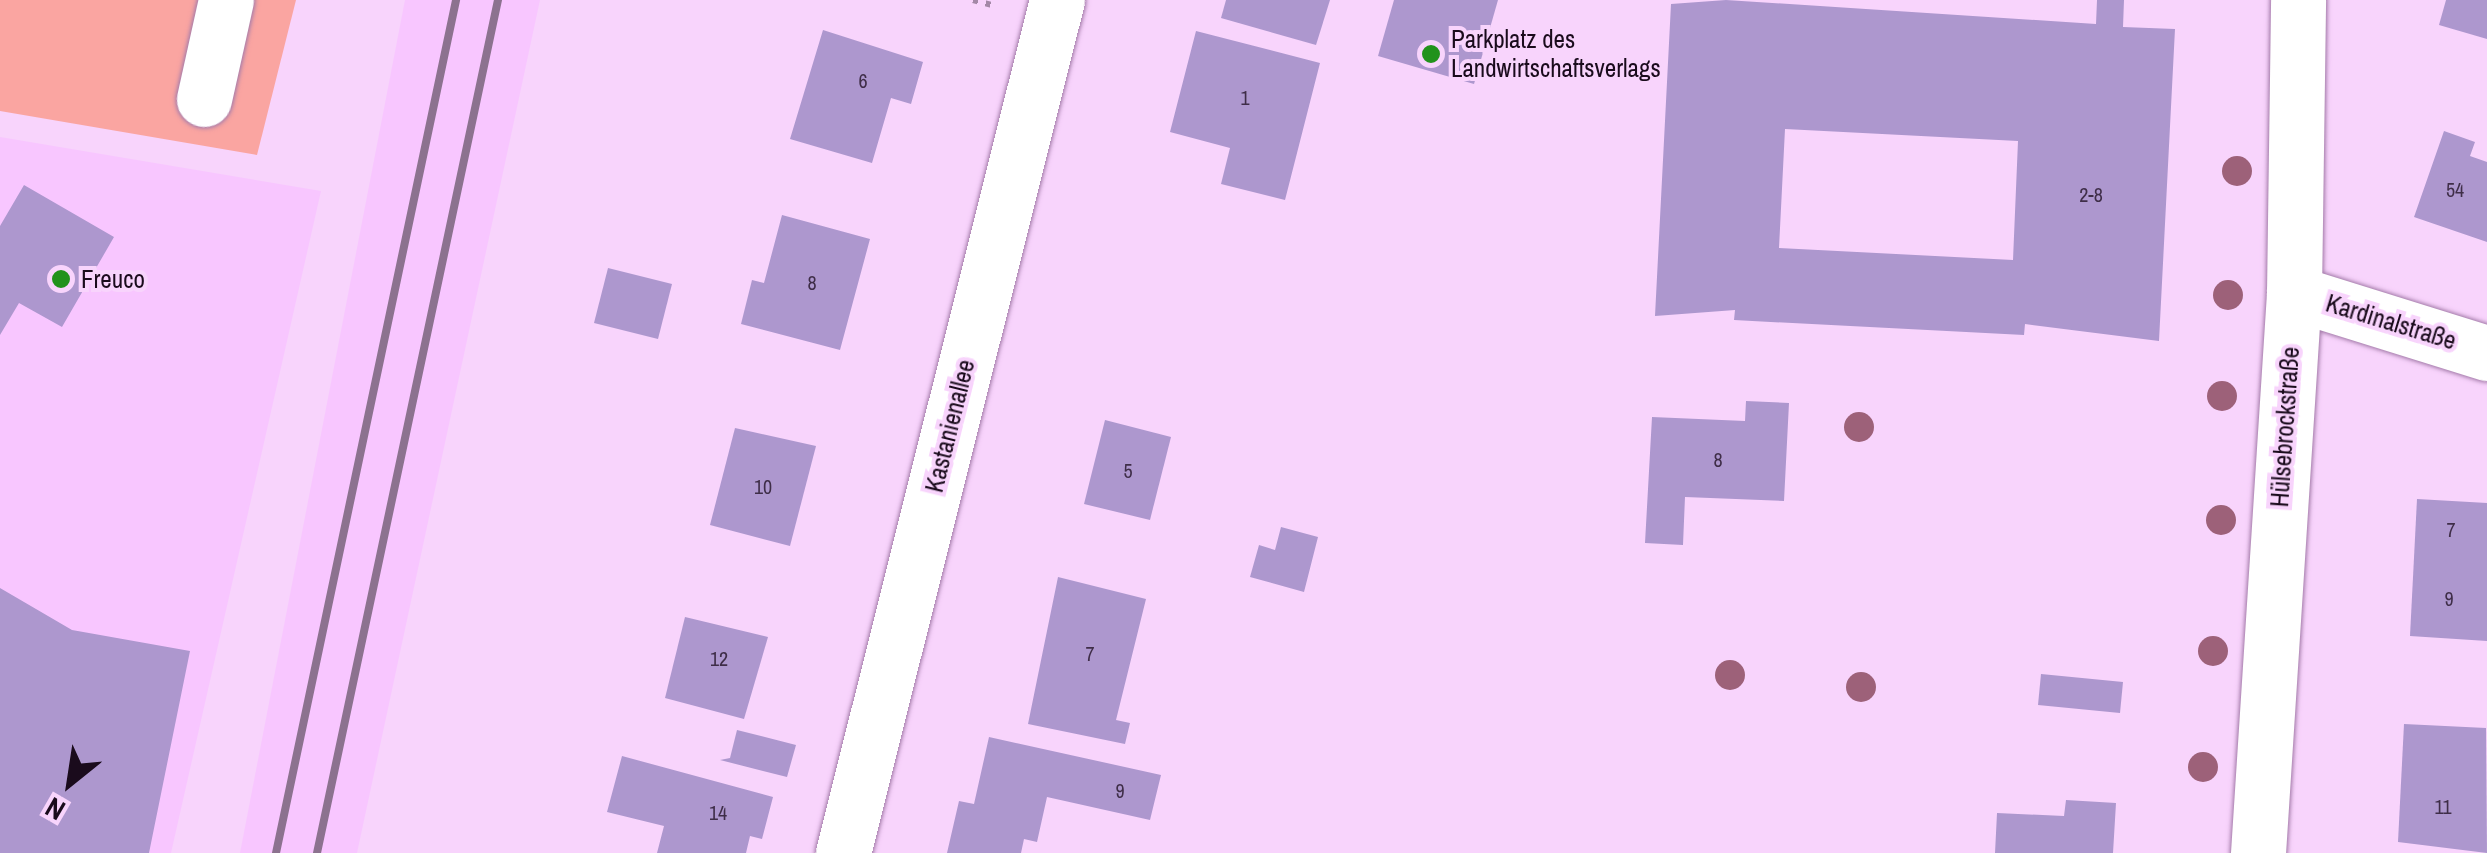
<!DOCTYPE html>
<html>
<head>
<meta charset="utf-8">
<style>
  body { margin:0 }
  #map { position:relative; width:2487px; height:853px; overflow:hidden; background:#f8d4fc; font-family:"Archivo Narrow",sans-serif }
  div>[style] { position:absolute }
  .built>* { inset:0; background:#f8c6ff }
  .green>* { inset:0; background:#faa5a1 }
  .building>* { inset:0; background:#ad97ce }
  .path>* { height:6px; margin-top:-3px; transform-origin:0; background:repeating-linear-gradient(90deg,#a488a7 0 5px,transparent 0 13px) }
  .roads { filter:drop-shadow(0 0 2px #a47baa) drop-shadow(0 0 2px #a47baa) }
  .minor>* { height:55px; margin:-27.5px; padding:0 27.5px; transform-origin:27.5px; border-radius:27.5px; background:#fff }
  .rail>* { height:8px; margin:-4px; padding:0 4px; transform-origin:4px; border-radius:4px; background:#8c728f }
  .trees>* { width:30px; height:30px; margin:-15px; border-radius:50%; background:#9d6179 }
  .dots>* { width:28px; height:28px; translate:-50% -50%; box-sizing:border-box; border:5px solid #f8d4fc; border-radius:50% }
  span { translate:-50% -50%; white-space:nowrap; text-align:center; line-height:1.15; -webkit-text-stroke:8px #f8d4fc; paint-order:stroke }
  .number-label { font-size:20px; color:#3f2e48 }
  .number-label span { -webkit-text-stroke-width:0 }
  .poi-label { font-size:25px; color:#1a0b1c }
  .left { translate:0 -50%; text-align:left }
  .street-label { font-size:25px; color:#1a0b1c }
  .north { position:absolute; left:20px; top:733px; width:100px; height:100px; -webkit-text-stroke:8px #f8d4fc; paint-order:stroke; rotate:210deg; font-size:28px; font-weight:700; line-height:40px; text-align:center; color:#1a0b1c }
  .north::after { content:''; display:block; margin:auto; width:35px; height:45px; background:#1a0b1c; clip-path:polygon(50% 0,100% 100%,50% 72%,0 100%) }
</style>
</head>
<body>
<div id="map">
  <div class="built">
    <div style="clip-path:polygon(405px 0,540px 0,357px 853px,240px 853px)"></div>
    <div style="clip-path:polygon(0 137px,321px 191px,171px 853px,0 853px)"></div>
  </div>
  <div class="green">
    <div style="clip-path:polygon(0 0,296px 0,257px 155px,0 111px)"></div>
  </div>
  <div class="building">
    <div style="clip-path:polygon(1226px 0,1330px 0,1316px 45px,1221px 18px)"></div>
    <div style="clip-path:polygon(1394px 0,1498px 0,1474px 84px,1378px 56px)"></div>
    <div style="clip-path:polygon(evenodd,1726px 0,2096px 24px,2097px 0,2124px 0,2123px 27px,2175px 29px,2159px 341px,2025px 324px,2024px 335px,1734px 320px,1735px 310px,1655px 316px,1671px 4px,1726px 0,1785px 129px,2018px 141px,2013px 260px,1779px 248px,1785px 129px)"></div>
    <div style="clip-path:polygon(2446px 0,2487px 0,2487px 39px,2439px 25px)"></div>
    <div style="clip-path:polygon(823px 30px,923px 62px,911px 104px,891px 98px,872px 163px,790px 139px)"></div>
    <div style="clip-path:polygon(1196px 31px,1320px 63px,1285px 200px,1221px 184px,1230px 148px,1170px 132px)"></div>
    <div style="clip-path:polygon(2444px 131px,2475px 142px,2470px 156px,2487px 162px,2487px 242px,2414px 217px)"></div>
    <div style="clip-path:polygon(24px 185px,114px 237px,62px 327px,19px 303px,0 335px,0 226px)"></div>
    <div style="clip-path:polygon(782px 215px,870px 239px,840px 350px,741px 324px,752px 280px,764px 283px)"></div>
    <div style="clip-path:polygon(608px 268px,672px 284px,658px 339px,594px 323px)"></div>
    <div style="clip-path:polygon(1746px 401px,1789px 403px,1784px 501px,1685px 497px,1683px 545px,1645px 543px,1652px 417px,1745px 421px)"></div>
    <div style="clip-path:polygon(1105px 420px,1171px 437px,1150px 520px,1084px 504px)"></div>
    <div style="clip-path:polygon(735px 428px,816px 446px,790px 546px,710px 525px)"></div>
    <div style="clip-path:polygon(2417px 499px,2487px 503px,2487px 641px,2410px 636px)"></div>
    <div style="clip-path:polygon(1281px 527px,1318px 537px,1304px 592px,1250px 577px,1259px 545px,1275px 550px)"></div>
    <div style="clip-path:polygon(1058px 577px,1146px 599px,1116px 720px,1130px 723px,1125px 744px,1028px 724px)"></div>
    <div style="clip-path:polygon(0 588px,72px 630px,190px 651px,149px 853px,0 853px)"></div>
    <div style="clip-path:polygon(685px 617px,768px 637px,744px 719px,665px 698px)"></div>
    <div style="clip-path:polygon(2041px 674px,2123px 682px,2120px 713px,2038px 705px)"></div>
    <div style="clip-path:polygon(2404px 724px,2486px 728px,2487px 853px,2398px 842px)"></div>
    <div style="clip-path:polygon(737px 730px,796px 745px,787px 777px,720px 760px,730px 758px)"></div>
    <div style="clip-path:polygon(989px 737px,1161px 775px,1150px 820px,1047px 797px,1037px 842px,1024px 839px,1021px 853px,947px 853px,959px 801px,974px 804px)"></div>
    <div style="clip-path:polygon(622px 756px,773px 797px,762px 839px,750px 836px,746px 853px,657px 853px,664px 826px,607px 812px)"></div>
    <div style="clip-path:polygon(2066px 800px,2116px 803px,2113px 853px,1995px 853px,1997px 813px,2064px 816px)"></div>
  </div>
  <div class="path">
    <div style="left:973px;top:0;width:20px;rotate:15deg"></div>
  </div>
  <div class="roads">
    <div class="minor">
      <div style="left:204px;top:99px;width:101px;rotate:-77.5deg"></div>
      <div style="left:2294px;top:293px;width:202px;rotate:17.3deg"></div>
      <div style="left:843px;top:853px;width:879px;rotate:-75.92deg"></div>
      <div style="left:2258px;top:853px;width:561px;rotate:-86.32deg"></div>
      <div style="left:2294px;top:293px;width:293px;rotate:-89.2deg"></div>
    </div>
  </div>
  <div class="rail">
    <div style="left:276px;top:853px;width:872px;rotate:-78.08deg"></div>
    <div style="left:317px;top:853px;width:872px;rotate:-78.02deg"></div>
  </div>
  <div class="trees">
    <div style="left:2237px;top:171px"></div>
    <div style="left:2228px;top:295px"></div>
    <div style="left:2222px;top:396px"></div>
    <div style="left:1859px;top:427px"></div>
    <div style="left:2221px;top:520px"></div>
    <div style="left:2213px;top:651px"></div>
    <div style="left:1730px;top:675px"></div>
    <div style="left:1861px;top:687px"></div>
    <div style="left:2203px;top:767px"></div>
  </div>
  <div class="dots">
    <div style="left:1431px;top:54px;background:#22921c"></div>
    <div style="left:61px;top:279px;background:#22921c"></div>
  </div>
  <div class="number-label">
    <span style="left:863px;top:80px">6</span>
    <span style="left:1245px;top:97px">1</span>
    <span style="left:2455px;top:189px">54</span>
    <span style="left:2091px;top:194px">2-8</span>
    <span style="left:812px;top:282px">8</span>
    <span style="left:1718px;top:459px">8</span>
    <span style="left:1128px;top:470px">5</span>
    <span style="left:763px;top:486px">10</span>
    <span style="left:2451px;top:529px">7</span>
    <span style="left:2449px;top:598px">9</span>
    <span style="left:1090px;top:653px">7</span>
    <span style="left:719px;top:658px">12</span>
    <span style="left:1120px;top:790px">9</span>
    <span style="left:2443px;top:806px">11</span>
    <span style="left:718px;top:812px">14</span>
  </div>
  <div class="poi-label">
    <span class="left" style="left:1451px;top:54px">Parkplatz des<br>Landwirtschaftsverlags</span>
    <span class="left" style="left:81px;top:279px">Freuco</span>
  </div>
  <div class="street-label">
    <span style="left:2391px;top:322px;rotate:17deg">Kardinalstraße</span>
    <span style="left:950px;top:426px;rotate:-76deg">Kastanienallee</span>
    <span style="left:2285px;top:427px;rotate:-86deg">Hülsebrockstraße</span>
  </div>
  <div class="north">N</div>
</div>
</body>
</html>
